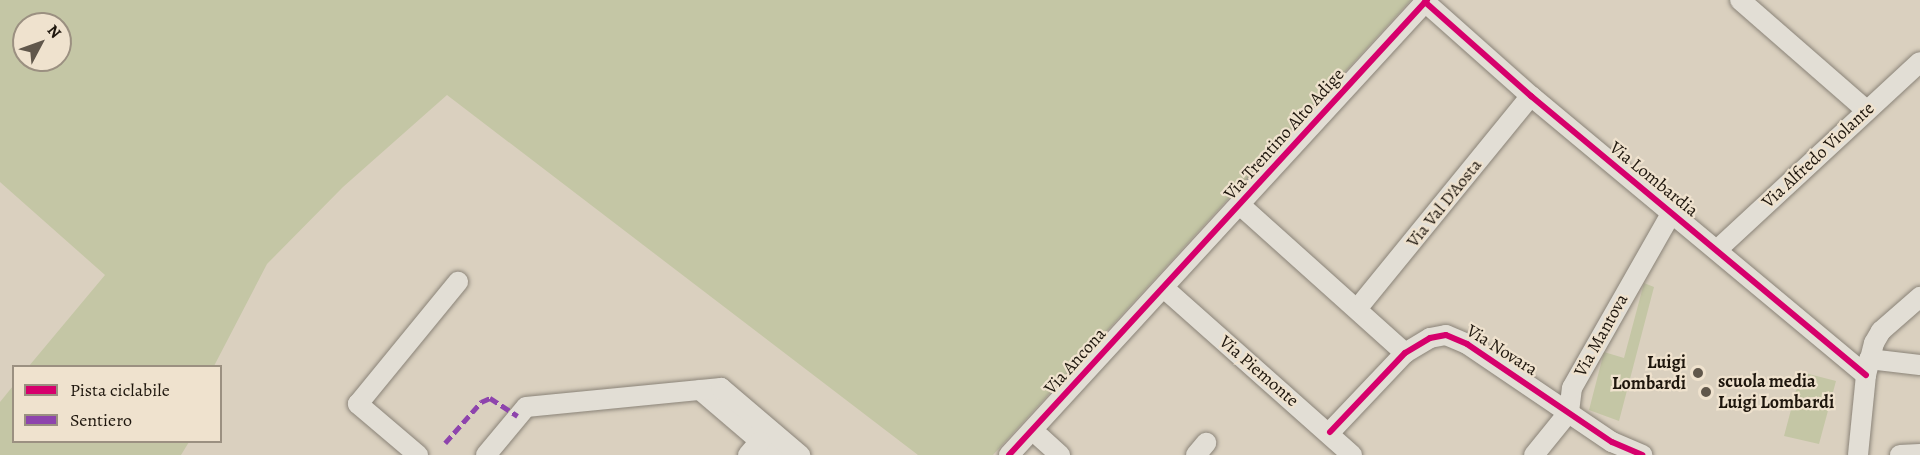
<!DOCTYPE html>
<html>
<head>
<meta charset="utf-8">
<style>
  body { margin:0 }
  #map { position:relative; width:1920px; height:455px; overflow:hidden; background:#dad0bf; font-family:Alegreya,serif }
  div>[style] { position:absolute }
  .green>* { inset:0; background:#c4c6a5 }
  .roads { filter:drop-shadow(0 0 2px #8a8378) drop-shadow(0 0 2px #8a8378) }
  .minor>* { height:20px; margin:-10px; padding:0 10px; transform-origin:10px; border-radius:10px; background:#e2ded5 }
  .quiet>* { height:4.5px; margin-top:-2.25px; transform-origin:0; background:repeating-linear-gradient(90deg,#8e44ad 0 9px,transparent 0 13.5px) }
  .cycleway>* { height:6px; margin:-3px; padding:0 3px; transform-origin:3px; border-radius:3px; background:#d6006c }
  .dots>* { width:16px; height:16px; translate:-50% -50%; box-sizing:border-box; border:3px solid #efe2ce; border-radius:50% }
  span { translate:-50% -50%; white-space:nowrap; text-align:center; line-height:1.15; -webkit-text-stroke:4.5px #efe2ce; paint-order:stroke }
  .street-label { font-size:18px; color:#1e160d }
  .poi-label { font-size:18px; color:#1e160d; font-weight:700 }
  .right { translate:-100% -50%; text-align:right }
  .left { translate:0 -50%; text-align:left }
  .legend { position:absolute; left:12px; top:365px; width:210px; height:78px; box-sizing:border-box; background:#efe2ce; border:2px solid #9b9081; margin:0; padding:8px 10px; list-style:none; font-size:18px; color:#1e160d }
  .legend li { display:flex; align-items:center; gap:12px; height:30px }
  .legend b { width:30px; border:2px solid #9b9081 }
  .north { position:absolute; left:12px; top:12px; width:60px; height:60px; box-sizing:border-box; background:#efe2ce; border:2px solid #9b9081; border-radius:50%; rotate:49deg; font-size:16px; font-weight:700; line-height:24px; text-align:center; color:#1e160d }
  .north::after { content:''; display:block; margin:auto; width:21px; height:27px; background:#60574b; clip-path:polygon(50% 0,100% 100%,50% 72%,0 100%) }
</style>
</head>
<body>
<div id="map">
  <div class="green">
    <div style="clip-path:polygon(evenodd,0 0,1411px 0,993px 455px,918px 455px,447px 95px,343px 187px,267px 264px,214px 366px,29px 366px,105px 275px,0 182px,0 0,24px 24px,60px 24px,60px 60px,24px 60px,24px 24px)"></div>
    <div style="clip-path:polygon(1644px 283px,1654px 287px,1619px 421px,1589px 410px,1604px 352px,1624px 358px)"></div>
    <div style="clip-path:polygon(1801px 372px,1836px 381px,1819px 444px,1784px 436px)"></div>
    <div style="clip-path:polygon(13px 386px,14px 442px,189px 442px,181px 455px,0 455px,0 402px)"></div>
  </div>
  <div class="roads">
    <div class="minor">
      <div style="left:1740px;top:0;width:167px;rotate:41.1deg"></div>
      <div style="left:1425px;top:2px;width:142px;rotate:41.6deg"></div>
      <div style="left:1531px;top:96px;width:436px;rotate:39.8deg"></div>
      <div style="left:1240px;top:205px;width:222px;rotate:41.9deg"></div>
      <div style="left:1718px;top:249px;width:275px;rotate:-42.8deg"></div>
      <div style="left:1165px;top:289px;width:250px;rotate:41.6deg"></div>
      <div style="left:1357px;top:309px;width:275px;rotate:-50.8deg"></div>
      <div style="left:1869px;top:359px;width:51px;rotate:6.7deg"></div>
      <div style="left:700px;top:390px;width:100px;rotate:40.5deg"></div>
      <div style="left:1330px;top:432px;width:109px;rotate:-46.5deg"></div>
      <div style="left:1405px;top:353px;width:29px;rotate:-31deg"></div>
      <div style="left:1430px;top:338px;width:16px;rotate:-11deg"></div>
      <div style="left:1446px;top:335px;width:23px;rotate:23deg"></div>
      <div style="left:1467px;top:344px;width:175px;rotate:34.1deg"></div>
      <div style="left:1612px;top:442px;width:33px;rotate:23deg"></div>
      <div style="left:1040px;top:437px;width:27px;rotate:42deg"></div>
      <div style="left:418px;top:455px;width:79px;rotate:-139.6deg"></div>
      <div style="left:358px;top:404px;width:158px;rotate:-50.7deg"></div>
      <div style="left:486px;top:455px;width:62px;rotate:-50.2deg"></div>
      <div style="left:526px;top:407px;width:196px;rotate:-5.6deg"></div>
      <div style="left:721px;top:388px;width:104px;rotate:40.3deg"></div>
      <div style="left:748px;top:455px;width:18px;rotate:-49deg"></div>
      <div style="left:1009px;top:455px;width:618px;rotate:-47.43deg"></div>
      <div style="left:1196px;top:455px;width:16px;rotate:-50deg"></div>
      <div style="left:1534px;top:455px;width:55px;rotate:-50.9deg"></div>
      <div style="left:1569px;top:412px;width:24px;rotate:-83deg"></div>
      <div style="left:1572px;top:388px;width:200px;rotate:-60.4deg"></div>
      <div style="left:1858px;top:455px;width:80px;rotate:-84.3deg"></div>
      <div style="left:1866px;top:375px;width:33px;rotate:-76deg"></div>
      <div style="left:1874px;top:343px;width:14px;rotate:-60deg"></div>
      <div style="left:1881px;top:331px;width:52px;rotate:-41.1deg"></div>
      <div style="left:1900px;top:455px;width:20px;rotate:-3deg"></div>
    </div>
  </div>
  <div class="quiet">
    <div style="left:445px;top:443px;width:55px;rotate:-48.7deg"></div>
    <div style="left:481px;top:402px;width:10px;rotate:-24deg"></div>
    <div style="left:490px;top:398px;width:33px;rotate:33deg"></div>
  </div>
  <div class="cycleway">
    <div style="left:1425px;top:2px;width:142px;rotate:41.6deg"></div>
    <div style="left:1531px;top:96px;width:436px;rotate:39.8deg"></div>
    <div style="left:1330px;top:432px;width:109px;rotate:-46.5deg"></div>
    <div style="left:1405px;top:353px;width:29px;rotate:-31deg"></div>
    <div style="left:1430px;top:338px;width:16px;rotate:-11deg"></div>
    <div style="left:1446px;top:335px;width:23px;rotate:23deg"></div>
    <div style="left:1467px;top:344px;width:175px;rotate:34.1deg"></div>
    <div style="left:1612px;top:442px;width:33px;rotate:23deg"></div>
    <div style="left:1009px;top:455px;width:618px;rotate:-47.43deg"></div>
  </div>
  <div class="dots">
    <div style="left:1698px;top:373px;background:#60574b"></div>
    <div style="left:1706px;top:392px;background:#60574b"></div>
  </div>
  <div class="street-label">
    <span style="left:1284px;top:134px;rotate:-48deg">Via Trentino Alto Adige</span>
    <span style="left:1818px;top:155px;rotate:-43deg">Via Alfredo Violante</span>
    <span style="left:1654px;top:179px;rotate:39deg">Via Lombardia</span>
    <span style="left:1444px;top:203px;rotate:-51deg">Via Val D'Aosta</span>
    <span style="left:1601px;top:335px;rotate:-61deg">Via Mantova</span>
    <span style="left:1502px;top:350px;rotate:32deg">Via Novara</span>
    <span style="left:1075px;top:361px;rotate:-48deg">Via Ancona</span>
    <span style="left:1259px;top:371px;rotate:41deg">Via Piemonte</span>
  </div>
  <div class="poi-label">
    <span class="right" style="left:1686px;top:373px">Luigi<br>Lombardi</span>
    <span class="left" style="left:1718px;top:392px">scuola media<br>Luigi Lombardi</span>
  </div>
  <ul class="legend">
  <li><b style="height:8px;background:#d6006c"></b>Pista ciclabile</li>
  <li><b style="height:8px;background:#8e44ad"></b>Sentiero</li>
  </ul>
  <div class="north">N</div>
</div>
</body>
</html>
